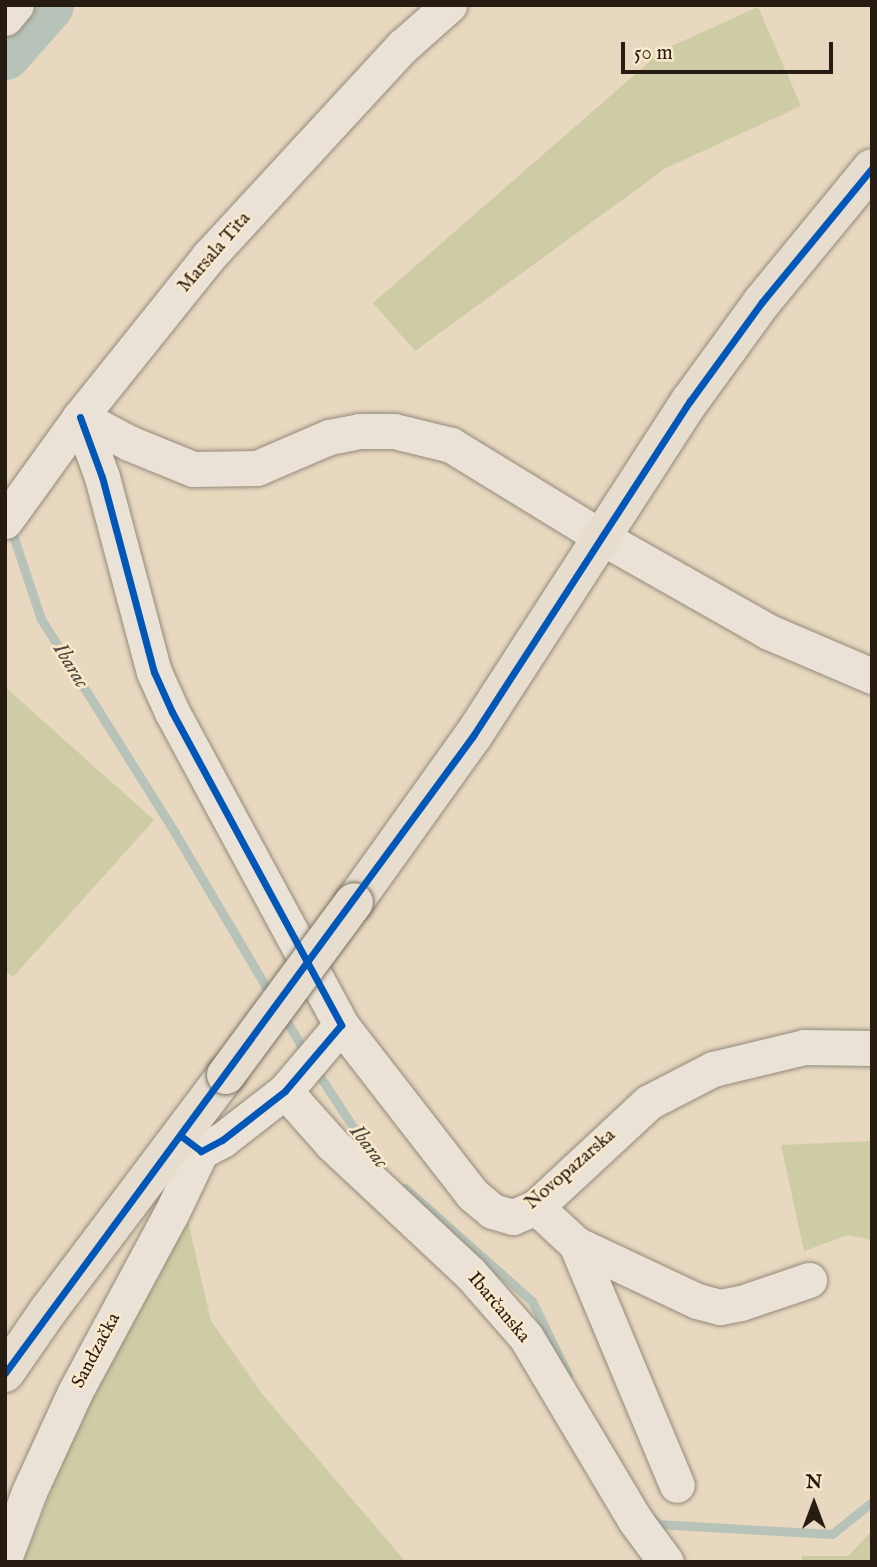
<!DOCTYPE html>
<html>
<head>
<meta charset="utf-8">
<style>
  body { margin:0 }
  #map { position:relative; width:877px; height:1567px; overflow:hidden; background:#e7d8bf; font-family:"IM FELL English",serif }
  div>[style] { position:absolute }
  .green>* { inset:0; background:#cdcca5 }
  .stream>* { height:9px; margin:-4.5px; padding:0 4.5px; transform-origin:4.5px; border-radius:4.5px; background:#b7c2b8 }
  .river>* { height:51px; margin:-25.5px; padding:0 25.5px; transform-origin:25.5px; border-radius:25.5px; background:#b7c2b8 }
  .roads { filter:drop-shadow(0 0 2px #948a7b) drop-shadow(0 0 2px #948a7b) }
  .minor>* { height:35px; margin:-17.5px; padding:0 17.5px; transform-origin:17.5px; border-radius:17.5px; background:#eae2d6 }
  .major>* { height:38px; margin:-19px; padding:0 19px; transform-origin:19px; border-radius:19px; background:#e6ddcf }
  .bridges { filter:drop-shadow(0 0 2px #7a7164) drop-shadow(0 0 2px #7a7164) }
  .major-bridge>* { height:38px; margin:-19px; padding:0 19px; transform-origin:19px; border-radius:19px; background:#e6ddcf }
  .cycleway>* { height:7px; margin:-3.5px; padding:0 3.5px; transform-origin:3.5px; border-radius:3.5px; background:#0057b8 }
  span { translate:-50% -50%; white-space:nowrap; text-align:center; line-height:1.15; -webkit-text-stroke:5px #fae8ca; paint-order:stroke }
  .street-label { font-size:19px; color:#271c12 }
  .water-label { font-size:21px; color:#4c4b43; font-style:italic }
  .frame { position:absolute; inset:0; border:7px solid #271c12; pointer-events:none }
  .north { position:absolute; left:779px; top:1469px; width:70px; height:70px; -webkit-text-stroke:5px #fae8ca; paint-order:stroke; rotate:0deg; font-size:19px; font-weight:700; line-height:28px; text-align:center; color:#271c12 }
  .north::after { content:''; display:block; margin:auto; width:24px; height:32px; background:#271c12; clip-path:polygon(50% 0,100% 100%,50% 72%,0 100%) }
  .scale { position:absolute; left:621px; top:42px; width:212px; height:32px; box-sizing:border-box; border:4px solid #271c12; border-top:0; padding-left:9px; font-size:21px; line-height:24px; white-space:nowrap; color:#271c12; -webkit-text-stroke:5px #fae8ca; paint-order:stroke }
</style>
</head>
<body>
<div id="map">
  <div class="green">
    <div style="clip-path:polygon(758px 7px,801px 106px,666px 168px,415px 351px,373px 303px,663px 50px)"></div>
    <div style="clip-path:polygon(5px 687px,154px 820px,13px 977px,5px 971px)"></div>
    <div style="clip-path:polygon(872px 1141px,872px 1240px,848px 1235px,804px 1251px,781px 1145px)"></div>
    <div style="clip-path:polygon(184px 1204px,211px 1321px,263px 1395px,406px 1562px,23px 1562px,71px 1441px)"></div>
    <div style="clip-path:polygon(872px 1531px,872px 1562px,802px 1562px,802px 1556px,848px 1556px)"></div>
  </div>
  <div class="stream">
    <div style="left:14px;top:538px;width:85px;rotate:71.6deg"></div>
    <div style="left:41px;top:619px;width:252px;rotate:57.9deg"></div>
    <div style="left:175px;top:833px;width:191px;rotate:59.4deg"></div>
    <div style="left:283px;top:1015px;width:45px;rotate:59.5deg"></div>
    <div style="left:315px;top:1069px;width:115px;rotate:56.7deg"></div>
    <div style="left:405px;top:1188px;width:170px;rotate:41.7deg"></div>
    <div style="left:532px;top:1301px;width:82px;rotate:64.1deg"></div>
    <div style="left:653px;top:1519px;width:6px;rotate:51deg"></div>
    <div style="left:657px;top:1524px;width:175px;rotate:3.3deg"></div>
    <div style="left:832px;top:1534px;width:51px;rotate:-38.7deg"></div>
  </div>
  <div class="river">
    <div style="left:5px;top:54px;width:65px;rotate:-48.7deg"></div>
  </div>
  <div class="roads">
    <div class="minor">
      <div style="left:5px;top:18px;width:17px;rotate:-50deg"></div>
      <div style="left:80px;top:417px;width:64px;rotate:69.9deg"></div>
      <div style="left:102px;top:477px;width:202px;rotate:75.1deg"></div>
      <div style="left:154px;top:672px;width:44px;rotate:65.8deg"></div>
      <div style="left:172px;top:712px;width:356px;rotate:61.6deg"></div>
      <div style="left:341px;top:1025px;width:87px;rotate:130.3deg"></div>
      <div style="left:285px;top:1091px;width:80px;rotate:142.1deg"></div>
      <div style="left:222px;top:1140px;width:24px;rotate:152deg"></div>
      <div style="left:201px;top:1151px;width:25px;rotate:-143deg"></div>
      <div style="left:80px;top:417px;width:55px;rotate:28deg"></div>
      <div style="left:129px;top:443px;width:69px;rotate:22.1deg"></div>
      <div style="left:193px;top:469px;width:64px;rotate:-0.9deg"></div>
      <div style="left:257px;top:468px;width:78px;rotate:-23.3deg"></div>
      <div style="left:329px;top:437px;width:31px;rotate:-11deg"></div>
      <div style="left:359px;top:431px;width:35px"></div>
      <div style="left:394px;top:431px;width:59px;rotate:13.8deg"></div>
      <div style="left:451px;top:445px;width:178px;rotate:31.5deg"></div>
      <div style="left:603px;top:538px;width:191px;rotate:29.5deg"></div>
      <div style="left:769px;top:632px;width:112px;rotate:23.1deg"></div>
      <div style="left:5px;top:521px;width:128px;rotate:-54.2deg"></div>
      <div style="left:80px;top:417px;width:205px;rotate:-51.3deg"></div>
      <div style="left:208px;top:257px;width:287px;rotate:-47.3deg"></div>
      <div style="left:403px;top:46px;width:62px;rotate:-41.7deg"></div>
      <div style="left:341px;top:1025px;width:214px;rotate:52.2deg"></div>
      <div style="left:472px;top:1194px;width:26px;rotate:40deg"></div>
      <div style="left:492px;top:1211px;width:22px;rotate:16deg"></div>
      <div style="left:513px;top:1217px;width:25px;rotate:-23deg"></div>
      <div style="left:536px;top:1207px;width:154px;rotate:-42.9deg"></div>
      <div style="left:649px;top:1102px;width:72px;rotate:-27.3deg"></div>
      <div style="left:713px;top:1069px;width:94px;rotate:-13.6deg"></div>
      <div style="left:804px;top:1047px;width:68px;rotate:0.8deg"></div>
      <div style="left:285px;top:1091px;width:71px;rotate:48.4deg"></div>
      <div style="left:332px;top:1144px;width:189px;rotate:43.1deg"></div>
      <div style="left:470px;top:1273px;width:85px;rotate:48.8deg"></div>
      <div style="left:526px;top:1337px;width:213px;rotate:59.2deg"></div>
      <div style="left:635px;top:1520px;width:52px;rotate:53.6deg"></div>
      <div style="left:536px;top:1207px;width:54px;rotate:42.8deg"></div>
      <div style="left:576px;top:1244px;width:134px;rotate:25.2deg"></div>
      <div style="left:697px;top:1301px;width:24px;rotate:15deg"></div>
      <div style="left:720px;top:1307px;width:21px;rotate:-11deg"></div>
      <div style="left:741px;top:1303px;width:72px;rotate:-18.7deg"></div>
      <div style="left:576px;top:1244px;width:261px;rotate:67.3deg"></div>
      <div style="left:5px;top:1556px;width:68px;rotate:-69.4deg"></div>
      <div style="left:29px;top:1492px;width:110px;rotate:-65.3deg"></div>
      <div style="left:75px;top:1392px;width:202px;rotate:-61.7deg"></div>
      <div style="left:171px;top:1214px;width:70px;rotate:-64.5deg"></div>
    </div>
    <div class="major">
      <div style="left:354px;top:902px;width:204px;rotate:-54.4deg"></div>
      <div style="left:473px;top:736px;width:399px;rotate:-57.1deg"></div>
      <div style="left:690px;top:401px;width:122px;rotate:-54deg"></div>
      <div style="left:762px;top:302px;width:173px;rotate:-50.6deg"></div>
      <div style="left:5px;top:1373px;width:75px;rotate:-55.3deg"></div>
      <div style="left:48px;top:1311px;width:296px;rotate:-53deg"></div>
    </div>
  </div>
  <div class="bridges">
    <div class="major-bridge">
      <div style="left:226px;top:1075px;width:215px;rotate:-53.5deg"></div>
    </div>
  </div>
  <div class="cycleway">
    <div style="left:80px;top:417px;width:64px;rotate:69.9deg"></div>
    <div style="left:102px;top:477px;width:202px;rotate:75.1deg"></div>
    <div style="left:154px;top:672px;width:44px;rotate:65.8deg"></div>
    <div style="left:172px;top:712px;width:356px;rotate:61.6deg"></div>
    <div style="left:341px;top:1025px;width:87px;rotate:130.3deg"></div>
    <div style="left:285px;top:1091px;width:80px;rotate:142.1deg"></div>
    <div style="left:222px;top:1140px;width:24px;rotate:152deg"></div>
    <div style="left:201px;top:1151px;width:25px;rotate:-143deg"></div>
    <div style="left:5px;top:1373px;width:790px;rotate:-53.7deg"></div>
    <div style="left:473px;top:736px;width:399px;rotate:-57.1deg"></div>
    <div style="left:690px;top:401px;width:122px;rotate:-54deg"></div>
    <div style="left:762px;top:302px;width:173px;rotate:-50.6deg"></div>
  </div>
  <div class="street-label">
    <span style="left:215px;top:253px;rotate:-49deg">Marsala Tita</span>
    <span style="left:571px;top:1170px;rotate:-41deg">Novopazarska</span>
    <span style="left:498px;top:1308px;rotate:50deg">Ibarčanska</span>
    <span style="left:97px;top:1351px;rotate:-62deg">Sandzačka</span>
  </div>
  <div class="water-label">
    <span style="left:70px;top:666px;rotate:59deg">Ibarac</span>
    <span style="left:368px;top:1147px;rotate:53deg">Ibarac</span>
  </div>
  <div class="frame"></div>
  <div class="north">N</div>
  <div class="scale">50 m</div>
</div>
</body>
</html>
